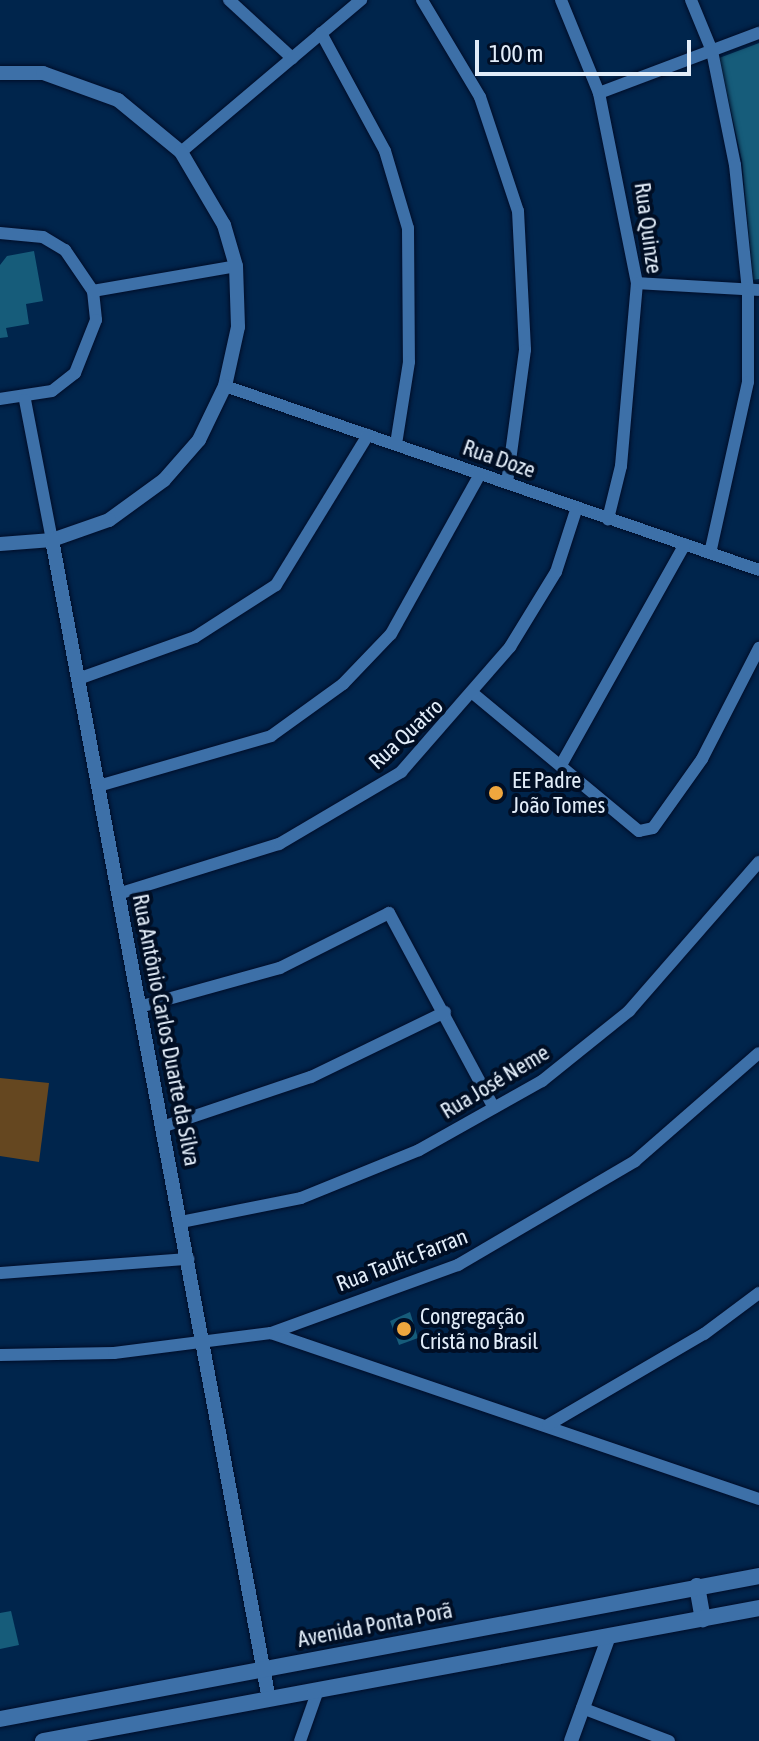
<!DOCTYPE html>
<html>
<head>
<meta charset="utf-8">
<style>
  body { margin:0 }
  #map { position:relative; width:759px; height:1741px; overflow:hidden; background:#00254c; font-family:"Asap Condensed",sans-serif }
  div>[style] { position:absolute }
  .green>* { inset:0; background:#654720 }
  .building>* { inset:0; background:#165c7a }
  .roads { filter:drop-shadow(0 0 2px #000d28) drop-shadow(0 0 2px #000d28) }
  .minor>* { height:12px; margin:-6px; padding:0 6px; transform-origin:6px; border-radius:6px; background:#3d70a8 }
  .tertiary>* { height:14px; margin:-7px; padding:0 7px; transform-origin:7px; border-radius:7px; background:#3d70a8 }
  .secondary>* { height:16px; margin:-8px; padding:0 8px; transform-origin:8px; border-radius:8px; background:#3d70a8 }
  .dots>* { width:22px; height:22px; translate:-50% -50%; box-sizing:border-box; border:4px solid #000e24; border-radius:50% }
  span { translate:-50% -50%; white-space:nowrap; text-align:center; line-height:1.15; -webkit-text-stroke:8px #000e24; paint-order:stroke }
  .street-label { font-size:22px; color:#e2edf9 }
  .poi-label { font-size:22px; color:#e2edf9 }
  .left { translate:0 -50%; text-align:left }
  .scale { position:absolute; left:475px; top:40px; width:216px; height:36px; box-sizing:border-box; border:4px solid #e2edf9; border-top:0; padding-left:10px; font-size:24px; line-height:28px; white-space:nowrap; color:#e2edf9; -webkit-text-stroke:6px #000e24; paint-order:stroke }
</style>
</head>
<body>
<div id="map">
  <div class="green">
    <div style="clip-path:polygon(0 1078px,49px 1083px,39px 1162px,0 1156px)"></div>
  </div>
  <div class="building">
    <div style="clip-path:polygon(759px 43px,759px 279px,753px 280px,742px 161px,719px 58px)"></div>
    <div style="clip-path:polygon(34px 251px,43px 301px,26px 304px,29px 324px,6px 328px,8px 337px,0 338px,0 265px,7px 256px)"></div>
    <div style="clip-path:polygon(410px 1312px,418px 1338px,399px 1345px,390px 1321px)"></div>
    <div style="clip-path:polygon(11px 1611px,19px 1645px,0 1649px,0 1613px)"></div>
  </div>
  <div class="roads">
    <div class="minor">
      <div style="left:229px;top:0;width:86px;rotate:42.6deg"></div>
      <div style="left:422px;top:0;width:113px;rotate:59.1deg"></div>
      <div style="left:480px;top:97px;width:120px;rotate:71.6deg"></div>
      <div style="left:518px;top:211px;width:139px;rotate:87.1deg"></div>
      <div style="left:525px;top:350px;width:134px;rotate:97.7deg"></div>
      <div style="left:561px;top:0;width:100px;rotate:67.8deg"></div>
      <div style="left:599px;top:93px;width:194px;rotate:78.7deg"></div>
      <div style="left:637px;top:283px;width:184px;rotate:95deg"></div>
      <div style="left:621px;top:466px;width:55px;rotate:103.8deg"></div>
      <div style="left:691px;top:0;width:55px;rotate:67.6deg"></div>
      <div style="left:712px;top:51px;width:116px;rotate:78.6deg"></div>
      <div style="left:735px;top:165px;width:126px;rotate:84.1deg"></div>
      <div style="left:748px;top:290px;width:92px;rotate:90deg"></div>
      <div style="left:748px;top:382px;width:175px;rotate:102.5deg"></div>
      <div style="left:321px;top:33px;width:134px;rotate:61.5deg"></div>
      <div style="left:385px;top:151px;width:80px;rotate:73.4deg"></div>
      <div style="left:408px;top:228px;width:134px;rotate:89.6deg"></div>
      <div style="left:409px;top:362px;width:83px;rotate:99deg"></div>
      <div style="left:599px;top:93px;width:171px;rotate:-20.6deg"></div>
      <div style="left:181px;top:152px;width:236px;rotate:-40.2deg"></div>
      <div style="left:0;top:233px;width:43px;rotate:5.3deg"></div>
      <div style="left:43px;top:237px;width:26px;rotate:31deg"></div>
      <div style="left:65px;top:250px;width:50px;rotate:55.7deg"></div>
      <div style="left:93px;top:291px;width:29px;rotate:84deg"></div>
      <div style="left:96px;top:320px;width:57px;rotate:111.6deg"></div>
      <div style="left:75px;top:373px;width:29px;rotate:142deg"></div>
      <div style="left:52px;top:391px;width:53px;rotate:171.3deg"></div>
      <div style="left:637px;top:283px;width:122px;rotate:3.3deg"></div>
      <div style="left:93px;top:291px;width:145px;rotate:-9.9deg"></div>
      <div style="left:225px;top:386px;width:565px;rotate:19.01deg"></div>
      <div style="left:25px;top:400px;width:143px;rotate:79.1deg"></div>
      <div style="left:78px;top:679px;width:124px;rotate:-19.7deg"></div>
      <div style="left:195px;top:637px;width:96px;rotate:-32.7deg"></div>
      <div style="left:276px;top:585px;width:176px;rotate:-58.5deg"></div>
      <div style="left:475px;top:695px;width:213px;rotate:39.7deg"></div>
      <div style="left:639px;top:831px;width:14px;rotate:-12deg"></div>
      <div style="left:653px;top:828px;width:85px;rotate:-54.6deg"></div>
      <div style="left:702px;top:759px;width:125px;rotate:-62.8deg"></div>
      <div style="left:561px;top:765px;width:253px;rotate:-60.7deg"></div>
      <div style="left:98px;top:786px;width:180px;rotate:-16.1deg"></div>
      <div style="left:271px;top:736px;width:89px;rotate:-35.8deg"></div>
      <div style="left:343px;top:684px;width:69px;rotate:-46.2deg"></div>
      <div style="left:391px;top:634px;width:183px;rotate:-60.9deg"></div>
      <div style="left:118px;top:894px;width:169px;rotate:-17.3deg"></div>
      <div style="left:279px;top:844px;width:142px;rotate:-30.5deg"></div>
      <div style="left:401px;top:772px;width:166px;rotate:-48.9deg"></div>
      <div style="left:510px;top:647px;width:88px;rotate:-58.5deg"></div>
      <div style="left:556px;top:572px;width:68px;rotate:-72.1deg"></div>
      <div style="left:139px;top:1007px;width:146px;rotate:-15.5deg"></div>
      <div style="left:280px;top:968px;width:122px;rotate:-26.8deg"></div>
      <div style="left:389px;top:913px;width:221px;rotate:61.7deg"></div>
      <div style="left:162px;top:1127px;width:157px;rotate:-18.6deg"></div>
      <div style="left:311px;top:1077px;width:149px;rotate:-25.9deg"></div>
      <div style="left:181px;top:1222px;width:122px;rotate:-11.3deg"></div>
      <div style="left:301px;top:1198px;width:127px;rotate:-22.1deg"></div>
      <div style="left:419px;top:1150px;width:141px;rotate:-29.3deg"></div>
      <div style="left:542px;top:1081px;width:112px;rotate:-38.8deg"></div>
      <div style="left:629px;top:1011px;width:198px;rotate:-48.9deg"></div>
      <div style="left:0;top:1273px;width:189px;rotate:-4.3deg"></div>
      <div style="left:271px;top:1333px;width:515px;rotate:18.79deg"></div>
      <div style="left:0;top:1355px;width:114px;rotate:-1deg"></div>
      <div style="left:114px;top:1353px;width:158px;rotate:-7.3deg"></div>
      <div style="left:271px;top:1333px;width:199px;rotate:-20deg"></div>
      <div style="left:458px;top:1265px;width:205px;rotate:-30.4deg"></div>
      <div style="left:635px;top:1161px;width:164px;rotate:-41.1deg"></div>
      <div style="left:548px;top:1425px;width:181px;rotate:-30.3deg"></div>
      <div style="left:704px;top:1334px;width:69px;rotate:-36.7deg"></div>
      <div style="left:582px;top:1708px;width:93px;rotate:20.8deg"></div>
      <div style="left:300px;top:1741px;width:54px;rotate:-70.6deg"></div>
    </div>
    <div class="tertiary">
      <div style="left:0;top:73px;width:43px"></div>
      <div style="left:43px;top:73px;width:80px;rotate:19.8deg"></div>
      <div style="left:118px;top:100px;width:82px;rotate:39.5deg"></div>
      <div style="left:181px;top:152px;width:85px;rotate:59.5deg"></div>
      <div style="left:224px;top:225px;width:43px;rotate:73.7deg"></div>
      <div style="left:236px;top:266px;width:61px;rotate:88.1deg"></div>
      <div style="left:238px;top:327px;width:60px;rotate:102.4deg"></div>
      <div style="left:225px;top:386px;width:60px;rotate:115.7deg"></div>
      <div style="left:199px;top:440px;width:53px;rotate:131.2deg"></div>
      <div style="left:164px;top:480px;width:68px;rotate:144deg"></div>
      <div style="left:109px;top:520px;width:60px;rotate:160.7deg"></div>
      <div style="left:52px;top:540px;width:52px;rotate:175.6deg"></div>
      <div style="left:52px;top:540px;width:1179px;rotate:79.4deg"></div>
      <div style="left:571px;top:1741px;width:112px;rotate:-70.1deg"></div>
    </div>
    <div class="secondary">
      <div style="left:697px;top:1586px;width:34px;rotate:80deg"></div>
      <div style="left:0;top:1719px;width:772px;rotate:-10.67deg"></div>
      <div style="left:43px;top:1741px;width:728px;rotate:-10.52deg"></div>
    </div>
  </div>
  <div class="dots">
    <div style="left:496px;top:793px;background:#efa73e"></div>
    <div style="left:404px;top:1329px;background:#efa73e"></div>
  </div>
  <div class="street-label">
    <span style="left:648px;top:228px;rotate:82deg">Rua Quinze</span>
    <span style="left:499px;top:459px;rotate:19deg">Rua Doze</span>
    <span style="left:406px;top:734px;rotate:-43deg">Rua Quatro</span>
    <span style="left:166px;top:1030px;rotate:79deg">Rua Antônio Carlos Duarte da Silva</span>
    <span style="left:495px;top:1082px;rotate:-31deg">Rua José Neme</span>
    <span style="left:402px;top:1260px;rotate:-21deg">Rua Taufic Farran</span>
    <span style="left:375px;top:1625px;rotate:-11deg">Avenida Ponta Porã</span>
  </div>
  <div class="poi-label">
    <span class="left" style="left:512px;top:793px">EE Padre<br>João Tomes</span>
    <span class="left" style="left:420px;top:1329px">Congregação<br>Cristã no Brasil</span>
  </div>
  <div class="scale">100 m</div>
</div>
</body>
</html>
